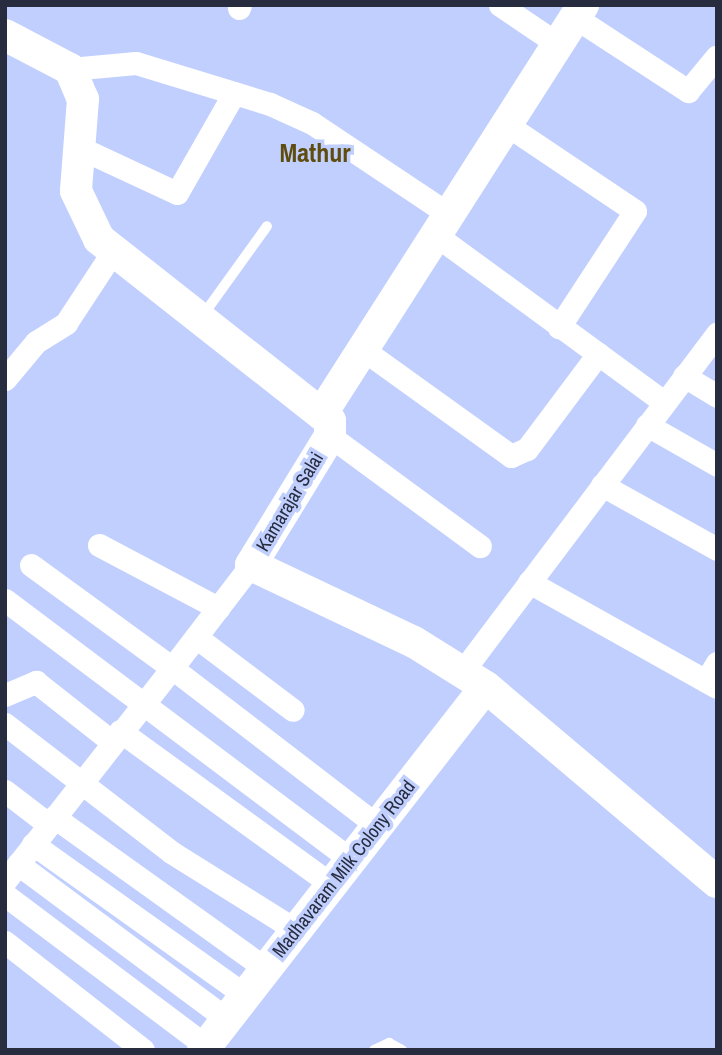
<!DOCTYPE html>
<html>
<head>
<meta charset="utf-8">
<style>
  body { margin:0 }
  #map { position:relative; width:722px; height:1055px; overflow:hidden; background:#c1cffe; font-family:"Archivo Narrow",sans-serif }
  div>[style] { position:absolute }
  .lane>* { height:10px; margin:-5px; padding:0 5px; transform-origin:5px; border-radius:5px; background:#fff }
  .street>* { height:23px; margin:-11.5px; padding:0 11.5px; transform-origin:11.5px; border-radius:11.5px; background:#fff }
  .secondary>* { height:32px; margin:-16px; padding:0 16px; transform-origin:16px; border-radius:16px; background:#fff }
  span { translate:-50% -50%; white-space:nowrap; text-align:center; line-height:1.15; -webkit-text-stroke:7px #c1cffe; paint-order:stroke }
  .street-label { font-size:19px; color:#272c3e }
  .district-label { font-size:26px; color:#5e4d0f; font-weight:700 }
  .frame { position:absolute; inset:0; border:7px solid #272c3e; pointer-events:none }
</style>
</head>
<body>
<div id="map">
  <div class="lane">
    <div style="left:201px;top:318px;width:113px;rotate:-54.3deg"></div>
    <div style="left:374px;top:1050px;width:17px;rotate:-25deg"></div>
    <div style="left:389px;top:1043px;width:15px;rotate:28deg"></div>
  </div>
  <div class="street">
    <div style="left:500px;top:5px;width:71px;rotate:34.1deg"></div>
    <div style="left:239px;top:8px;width:3px;rotate:-72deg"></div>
    <div style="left:576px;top:18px;width:134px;rotate:33.1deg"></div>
    <div style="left:688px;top:91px;width:45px;rotate:-50.4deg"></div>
    <div style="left:70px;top:69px;width:66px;rotate:-5.2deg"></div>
    <div style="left:136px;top:63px;width:140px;rotate:17deg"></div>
    <div style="left:270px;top:104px;width:46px;rotate:24.3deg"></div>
    <div style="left:312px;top:123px;width:166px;rotate:33.7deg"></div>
    <div style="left:507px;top:125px;width:154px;rotate:33.9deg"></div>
    <div style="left:635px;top:211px;width:139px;rotate:123.2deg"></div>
    <div style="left:76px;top:146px;width:111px;rotate:25deg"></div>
    <div style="left:177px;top:193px;width:115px;rotate:-60.3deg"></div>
    <div style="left:437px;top:236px;width:281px;rotate:36.2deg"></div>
    <div style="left:365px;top:351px;width:180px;rotate:35.7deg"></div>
    <div style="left:511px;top:456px;width:17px;rotate:-24deg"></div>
    <div style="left:527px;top:449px;width:119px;rotate:-53.2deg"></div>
    <div style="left:684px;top:376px;width:39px;rotate:31deg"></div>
    <div style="left:5px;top:379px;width:48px;rotate:-50deg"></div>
    <div style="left:36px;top:342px;width:36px;rotate:-32deg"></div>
    <div style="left:66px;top:323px;width:84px;rotate:-56.7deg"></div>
    <div style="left:647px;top:425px;width:81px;rotate:29.7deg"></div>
    <div style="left:330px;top:436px;width:186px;rotate:36.3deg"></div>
    <div style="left:602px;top:485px;width:132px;rotate:29.1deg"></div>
    <div style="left:99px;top:545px;width:135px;rotate:27.9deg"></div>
    <div style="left:31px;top:565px;width:175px;rotate:36.1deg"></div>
    <div style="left:172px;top:668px;width:130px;rotate:-52.5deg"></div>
    <div style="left:529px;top:582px;width:215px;rotate:29.2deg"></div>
    <div style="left:5px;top:600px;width:433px;rotate:36.9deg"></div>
    <div style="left:196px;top:637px;width:121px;rotate:37deg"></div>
    <div style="left:462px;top:672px;width:424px;rotate:-53deg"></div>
    <div style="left:706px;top:681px;width:21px;rotate:-59deg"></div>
    <div style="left:5px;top:695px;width:34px;rotate:-23deg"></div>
    <div style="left:36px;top:682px;width:95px;rotate:38.2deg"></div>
    <div style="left:5px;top:724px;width:210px;rotate:37.6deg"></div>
    <div style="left:171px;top:852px;width:147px;rotate:32deg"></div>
    <div style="left:120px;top:731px;width:262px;rotate:36deg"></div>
    <div style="left:5px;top:791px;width:54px;rotate:37.5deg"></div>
    <div style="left:54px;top:817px;width:261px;rotate:35.6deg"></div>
    <div style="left:33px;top:844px;width:260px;rotate:35.5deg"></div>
    <div style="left:18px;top:864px;width:260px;rotate:36.6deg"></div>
    <div style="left:5px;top:881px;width:271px;rotate:-51.9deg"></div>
    <div style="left:172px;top:668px;width:260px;rotate:37.5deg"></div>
    <div style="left:5px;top:895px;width:251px;rotate:36.9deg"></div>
    <div style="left:5px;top:942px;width:175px;rotate:38deg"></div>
  </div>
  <div class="secondary">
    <div style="left:5px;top:35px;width:73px;rotate:27.6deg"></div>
    <div style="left:70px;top:69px;width:33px;rotate:67deg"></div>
    <div style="left:83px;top:99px;width:92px;rotate:94.4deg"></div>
    <div style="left:76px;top:191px;width:53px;rotate:64.4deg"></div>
    <div style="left:99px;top:239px;width:294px;rotate:38.2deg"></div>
    <div style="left:330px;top:421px;width:15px;rotate:90deg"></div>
    <div style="left:330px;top:436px;width:151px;rotate:121.5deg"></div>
    <div style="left:251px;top:565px;width:180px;rotate:25.3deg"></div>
    <div style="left:414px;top:642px;width:85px;rotate:32deg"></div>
    <div style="left:486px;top:687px;width:302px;rotate:40.2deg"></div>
    <div style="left:324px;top:410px;width:481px;rotate:-57.4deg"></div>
    <div style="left:203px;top:1050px;width:460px;rotate:-52.1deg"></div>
  </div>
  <div class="street-label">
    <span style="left:290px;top:502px;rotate:-59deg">Kamarajar Salai</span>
    <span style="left:344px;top:869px;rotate:-52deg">Madhavaram Milk Colony Road</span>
  </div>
  <div class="district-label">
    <span style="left:315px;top:153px">Mathur</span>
  </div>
  <div class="frame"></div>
</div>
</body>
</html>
